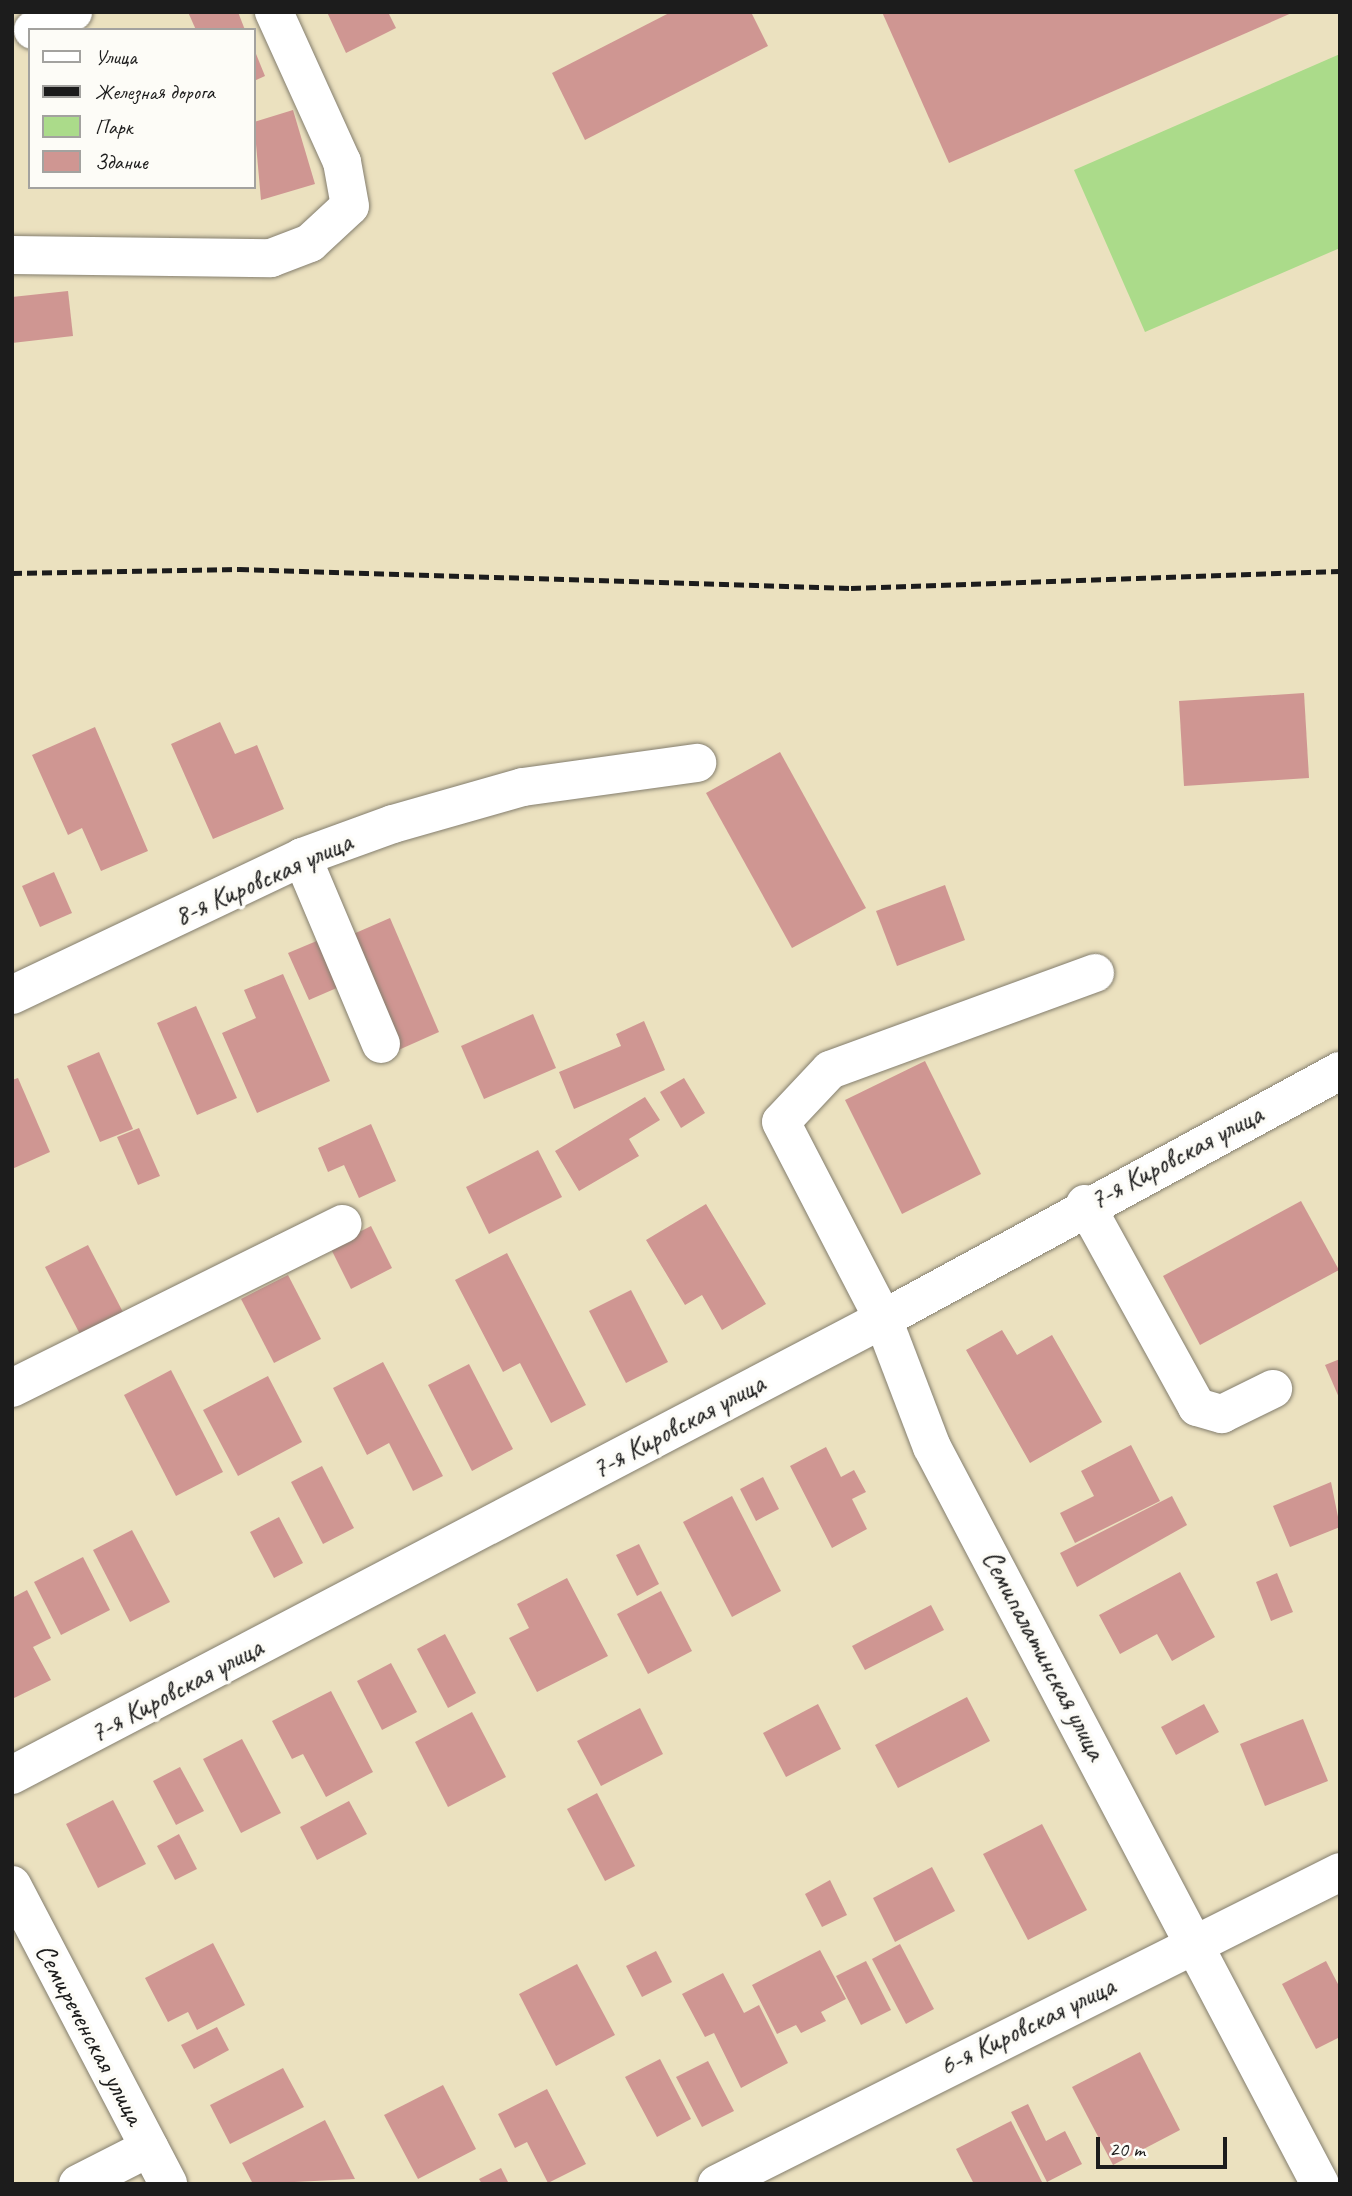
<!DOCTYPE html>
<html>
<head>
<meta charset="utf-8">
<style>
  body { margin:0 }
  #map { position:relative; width:1352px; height:2196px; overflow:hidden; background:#ebe1bf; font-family:Caveat,sans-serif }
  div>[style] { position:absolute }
  .green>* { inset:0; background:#abdb8a }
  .building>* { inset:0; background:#cf9692 }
  .roads { filter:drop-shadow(0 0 2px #847e6e) drop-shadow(0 0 2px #847e6e) }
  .minor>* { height:38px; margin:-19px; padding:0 19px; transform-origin:19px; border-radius:19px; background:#fff }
  .major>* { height:38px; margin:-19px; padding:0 19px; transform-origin:19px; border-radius:19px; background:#fff }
  .rail>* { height:5px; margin-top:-2.5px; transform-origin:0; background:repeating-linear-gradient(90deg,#1c1c1c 0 10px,transparent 0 15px) }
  span { translate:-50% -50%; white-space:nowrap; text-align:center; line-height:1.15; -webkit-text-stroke:7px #fdfcf7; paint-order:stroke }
  .street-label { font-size:28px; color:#1c1c1c }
  .frame { position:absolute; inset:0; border:14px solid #1c1c1c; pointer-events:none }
  .legend { position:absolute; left:28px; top:28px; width:228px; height:161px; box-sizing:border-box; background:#fdfcf7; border:2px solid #a3a29f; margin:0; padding:9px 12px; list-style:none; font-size:21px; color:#1c1c1c }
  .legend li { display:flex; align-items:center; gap:14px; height:35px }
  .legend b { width:35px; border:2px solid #a3a29f }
  .scale { position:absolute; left:1096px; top:2137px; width:131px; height:32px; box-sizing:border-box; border:4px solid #1c1c1c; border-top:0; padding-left:9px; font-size:21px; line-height:24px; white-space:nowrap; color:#1c1c1c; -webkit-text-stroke:5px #fdfcf7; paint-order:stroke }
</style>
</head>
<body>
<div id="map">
  <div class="green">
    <div style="clip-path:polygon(1340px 54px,1340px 248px,1145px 332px,1074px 170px)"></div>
  </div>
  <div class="building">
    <div style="clip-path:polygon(188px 12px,238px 12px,245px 30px,196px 30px)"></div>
    <div style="clip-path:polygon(327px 12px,388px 12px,396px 28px,346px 53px)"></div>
    <div style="clip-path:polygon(671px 12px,751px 12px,768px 46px,585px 140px,552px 73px)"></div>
    <div style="clip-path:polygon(882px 12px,1294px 12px,949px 163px)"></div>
    <div style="clip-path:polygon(254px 49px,265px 76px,254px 81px)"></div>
    <div style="clip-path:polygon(293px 110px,315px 184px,261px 200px,254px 122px)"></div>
    <div style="clip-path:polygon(68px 291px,73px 336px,12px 343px,12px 297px)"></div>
    <div style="clip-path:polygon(1304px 693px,1309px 778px,1184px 786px,1179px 701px)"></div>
    <div style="clip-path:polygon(220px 722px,235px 754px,257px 745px,284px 809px,213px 839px,171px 744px)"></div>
    <div style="clip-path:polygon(95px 727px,148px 851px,101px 871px,82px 828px,68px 835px,32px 755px)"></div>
    <div style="clip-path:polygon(780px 752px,866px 908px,792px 948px,706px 793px)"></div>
    <div style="clip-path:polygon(54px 872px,72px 913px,40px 927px,22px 886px)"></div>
    <div style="clip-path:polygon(945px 885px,965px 940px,897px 966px,876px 911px)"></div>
    <div style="clip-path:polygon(390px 918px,439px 1032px,394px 1052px,344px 938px)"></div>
    <div style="clip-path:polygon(319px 940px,339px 987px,309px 1000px,288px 953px)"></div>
    <div style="clip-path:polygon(283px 974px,330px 1081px,257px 1113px,222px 1033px,256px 1018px,244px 990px)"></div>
    <div style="clip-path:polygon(196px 1006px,237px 1098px,197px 1115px,157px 1023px)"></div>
    <div style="clip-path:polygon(533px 1014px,556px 1068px,484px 1099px,461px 1046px)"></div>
    <div style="clip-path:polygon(644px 1021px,665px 1070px,574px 1109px,559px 1072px,621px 1046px,616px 1034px)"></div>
    <div style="clip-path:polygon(99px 1052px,133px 1129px,100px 1142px,67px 1066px)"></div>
    <div style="clip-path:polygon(925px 1061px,981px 1174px,902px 1214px,845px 1100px)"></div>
    <div style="clip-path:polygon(18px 1078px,50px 1152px,12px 1169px,12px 1080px)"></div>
    <div style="clip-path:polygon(684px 1078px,705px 1113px,681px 1128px,660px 1092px)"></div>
    <div style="clip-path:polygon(645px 1097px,660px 1120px,629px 1139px,639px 1156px,579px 1191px,555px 1151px)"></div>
    <div style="clip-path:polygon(371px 1124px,396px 1181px,359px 1198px,344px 1165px,328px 1172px,318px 1148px)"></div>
    <div style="clip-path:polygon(139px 1128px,160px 1176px,138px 1185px,117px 1137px)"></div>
    <div style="clip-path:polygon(538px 1150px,562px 1197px,489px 1234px,466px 1187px)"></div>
    <div style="clip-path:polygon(1301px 1201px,1339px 1270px,1200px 1345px,1163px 1276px)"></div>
    <div style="clip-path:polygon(706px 1204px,766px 1304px,722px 1330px,702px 1295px,685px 1305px,646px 1240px)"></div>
    <div style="clip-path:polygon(371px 1226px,392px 1268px,351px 1289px,330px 1247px)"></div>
    <div style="clip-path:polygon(88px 1245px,125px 1316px,82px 1338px,45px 1267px)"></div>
    <div style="clip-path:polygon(507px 1253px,586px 1405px,551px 1423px,520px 1363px,503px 1372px,455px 1280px)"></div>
    <div style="clip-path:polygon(288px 1275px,321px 1339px,274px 1363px,241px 1299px)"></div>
    <div style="clip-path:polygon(631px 1290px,668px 1362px,626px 1383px,589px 1311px)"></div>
    <div style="clip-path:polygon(1002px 1330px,1017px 1355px,1052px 1335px,1102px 1422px,1030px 1463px,966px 1350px)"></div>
    <div style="clip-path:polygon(1340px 1359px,1340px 1400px,1325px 1365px)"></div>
    <div style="clip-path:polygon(383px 1362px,443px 1476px,413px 1491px,389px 1443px,367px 1455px,333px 1388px)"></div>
    <div style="clip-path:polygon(469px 1364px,513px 1449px,472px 1471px,428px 1385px)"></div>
    <div style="clip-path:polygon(171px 1370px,223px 1472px,176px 1496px,124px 1395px)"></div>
    <div style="clip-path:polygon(268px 1376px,302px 1442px,238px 1476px,203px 1410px)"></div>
    <div style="clip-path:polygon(1131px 1445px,1160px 1501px,1075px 1543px,1060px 1513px,1094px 1496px,1081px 1471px)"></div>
    <div style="clip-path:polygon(826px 1447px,841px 1477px,854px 1470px,866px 1492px,852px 1499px,867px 1529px,832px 1548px,790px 1466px)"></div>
    <div style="clip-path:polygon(322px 1466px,354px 1528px,323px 1544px,291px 1482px)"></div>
    <div style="clip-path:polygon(763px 1477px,779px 1509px,756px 1521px,740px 1489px)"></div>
    <div style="clip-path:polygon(1331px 1482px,1340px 1527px,1290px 1547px,1273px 1506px)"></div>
    <div style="clip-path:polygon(732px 1496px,781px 1591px,732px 1617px,683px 1522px)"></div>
    <div style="clip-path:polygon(1172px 1496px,1187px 1525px,1077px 1587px,1060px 1553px)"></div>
    <div style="clip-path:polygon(279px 1517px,303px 1563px,274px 1578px,250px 1532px)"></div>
    <div style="clip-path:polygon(132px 1530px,170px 1602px,130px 1622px,93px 1550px)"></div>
    <div style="clip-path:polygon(639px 1544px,659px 1584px,637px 1596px,616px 1555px)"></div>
    <div style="clip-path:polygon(83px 1557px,110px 1610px,61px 1635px,34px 1582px)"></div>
    <div style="clip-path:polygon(1180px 1572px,1215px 1637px,1172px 1661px,1157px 1634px,1120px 1654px,1099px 1615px)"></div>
    <div style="clip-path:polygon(1277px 1573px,1293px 1612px,1271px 1621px,1256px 1582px)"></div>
    <div style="clip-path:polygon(567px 1578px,608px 1656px,537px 1692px,509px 1638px,529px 1628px,517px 1604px)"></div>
    <div style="clip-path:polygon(27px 1590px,51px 1638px,33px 1647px,51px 1680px,12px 1699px,12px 1598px)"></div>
    <div style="clip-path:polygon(661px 1591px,692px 1651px,648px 1674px,617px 1614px)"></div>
    <div style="clip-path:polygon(931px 1605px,944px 1630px,865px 1670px,852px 1646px)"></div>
    <div style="clip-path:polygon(445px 1634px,476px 1693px,448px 1708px,417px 1649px)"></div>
    <div style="clip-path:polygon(391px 1663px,417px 1712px,382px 1730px,357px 1681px)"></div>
    <div style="clip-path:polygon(331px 1691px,373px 1772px,326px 1797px,303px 1754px,292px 1759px,272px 1721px)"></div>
    <div style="clip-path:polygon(967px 1697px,990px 1741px,898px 1788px,875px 1745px)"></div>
    <div style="clip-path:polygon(818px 1704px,841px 1749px,786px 1777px,763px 1733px)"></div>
    <div style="clip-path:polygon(1204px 1704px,1219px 1732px,1176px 1755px,1161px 1727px)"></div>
    <div style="clip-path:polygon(640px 1708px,663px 1754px,601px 1786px,577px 1741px)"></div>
    <div style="clip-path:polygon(472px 1712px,506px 1777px,448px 1807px,415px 1742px)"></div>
    <div style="clip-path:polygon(1303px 1719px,1328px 1781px,1265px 1806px,1240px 1744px)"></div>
    <div style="clip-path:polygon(242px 1739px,281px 1813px,241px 1833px,203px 1759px)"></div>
    <div style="clip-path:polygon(180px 1767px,204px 1811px,176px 1825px,153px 1781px)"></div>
    <div style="clip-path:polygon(597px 1793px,635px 1866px,605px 1881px,567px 1809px)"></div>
    <div style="clip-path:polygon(113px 1800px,146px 1864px,98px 1888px,66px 1824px)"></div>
    <div style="clip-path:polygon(349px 1801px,367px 1834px,317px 1860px,300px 1827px)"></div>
    <div style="clip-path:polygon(1042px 1824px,1087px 1910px,1028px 1940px,983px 1854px)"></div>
    <div style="clip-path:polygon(179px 1834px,197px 1869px,175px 1880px,157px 1846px)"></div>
    <div style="clip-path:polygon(932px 1867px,955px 1911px,895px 1942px,873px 1898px)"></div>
    <div style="clip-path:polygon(830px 1880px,847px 1915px,822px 1927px,805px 1894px)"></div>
    <div style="clip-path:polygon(213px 1943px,245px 2005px,197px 2030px,188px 2012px,168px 2022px,145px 1978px)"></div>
    <div style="clip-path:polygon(900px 1944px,934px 2009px,906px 2024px,872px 1959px)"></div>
    <div style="clip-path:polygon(820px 1950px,846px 1999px,821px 2012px,826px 2021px,801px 2033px,796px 2025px,777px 2034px,752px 1985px)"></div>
    <div style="clip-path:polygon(656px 1951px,672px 1982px,642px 1997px,626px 1966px)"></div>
    <div style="clip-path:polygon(866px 1961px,891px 2010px,861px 2025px,836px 1976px)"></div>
    <div style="clip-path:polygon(1326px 1961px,1340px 1988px,1340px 2037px,1316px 2049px,1282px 1984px)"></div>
    <div style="clip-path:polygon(577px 1964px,615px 2035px,556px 2066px,519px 1994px)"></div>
    <div style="clip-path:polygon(723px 1973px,744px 2013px,759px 2005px,788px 2063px,741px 2088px,714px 2033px,705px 2037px,682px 1994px)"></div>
    <div style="clip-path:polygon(217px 2027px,229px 2050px,194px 2069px,181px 2045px)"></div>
    <div style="clip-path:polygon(1140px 2052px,1180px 2130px,1113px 2165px,1072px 2087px)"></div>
    <div style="clip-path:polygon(660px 2059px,691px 2119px,657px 2137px,625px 2077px)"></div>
    <div style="clip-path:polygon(708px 2061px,734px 2111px,702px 2127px,676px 2077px)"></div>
    <div style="clip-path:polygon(283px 2068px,304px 2107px,230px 2144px,210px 2105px)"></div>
    <div style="clip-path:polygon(443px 2085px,476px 2149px,418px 2179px,384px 2115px)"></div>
    <div style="clip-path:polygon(547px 2089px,586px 2164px,548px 2183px,527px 2142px,515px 2148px,498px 2114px)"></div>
    <div style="clip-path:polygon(1028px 2104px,1046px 2141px,1065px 2131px,1082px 2164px,1047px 2182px,1011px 2112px)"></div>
    <div style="clip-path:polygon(325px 2120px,355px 2179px,253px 2184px,242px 2163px)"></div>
    <div style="clip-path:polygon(1011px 2121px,1043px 2184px,974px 2184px,956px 2149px)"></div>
    <div style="clip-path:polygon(501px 2168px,509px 2184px,482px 2184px,479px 2179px)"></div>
  </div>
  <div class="roads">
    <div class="minor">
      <div style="left:33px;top:30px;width:44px;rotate:-24.2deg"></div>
      <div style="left:12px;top:255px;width:259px;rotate:0.7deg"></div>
      <div style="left:271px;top:258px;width:42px;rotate:-21deg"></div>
      <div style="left:310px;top:243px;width:54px;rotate:-42.8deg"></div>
      <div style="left:350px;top:206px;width:45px;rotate:-100.3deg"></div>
      <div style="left:342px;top:162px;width:165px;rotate:-114.4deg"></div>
      <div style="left:302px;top:857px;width:203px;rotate:67.1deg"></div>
      <div style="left:1095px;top:973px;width:282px;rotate:159.9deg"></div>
      <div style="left:830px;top:1070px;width:71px;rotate:133.3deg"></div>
      <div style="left:781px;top:1122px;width:222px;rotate:62.6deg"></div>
      <div style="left:883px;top:1319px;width:137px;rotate:69.1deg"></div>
      <div style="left:932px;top:1447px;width:833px;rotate:62.24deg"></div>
      <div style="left:12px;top:995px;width:321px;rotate:-25.4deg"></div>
      <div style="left:302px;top:857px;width:97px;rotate:-19.9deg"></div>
      <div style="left:393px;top:824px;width:135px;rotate:-15.9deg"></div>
      <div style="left:523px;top:787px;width:176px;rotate:-7.9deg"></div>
      <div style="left:1085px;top:1204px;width:232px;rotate:61.1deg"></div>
      <div style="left:1197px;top:1407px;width:26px;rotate:16deg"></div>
      <div style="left:1222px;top:1414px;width:57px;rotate:-26.1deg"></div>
      <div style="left:12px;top:1388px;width:369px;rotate:-26.4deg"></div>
      <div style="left:12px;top:1775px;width:983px;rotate:-27.63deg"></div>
      <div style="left:883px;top:1319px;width:520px;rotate:-28.49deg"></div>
      <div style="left:78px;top:2184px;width:80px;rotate:-26.9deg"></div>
      <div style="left:717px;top:2184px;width:697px;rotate:-26.6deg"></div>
    </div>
    <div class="major">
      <div style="left:12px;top:1885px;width:337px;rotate:62.4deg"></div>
    </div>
  </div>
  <div class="rail">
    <div style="left:12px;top:573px;width:227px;rotate:-1deg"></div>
    <div style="left:239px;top:569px;width:612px;rotate:1.78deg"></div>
    <div style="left:851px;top:588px;width:489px;rotate:-2deg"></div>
  </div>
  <div class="street-label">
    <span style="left:263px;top:879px;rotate:-24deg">8-я Кировская улица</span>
    <span style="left:1176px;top:1157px;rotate:-28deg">7-я Кировская улица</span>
    <span style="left:678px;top:1426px;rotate:-28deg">7-я Кировская улица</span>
    <span style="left:1044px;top:1655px;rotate:62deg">Семипалатинская улица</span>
    <span style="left:176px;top:1690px;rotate:-28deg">7-я Кировская улица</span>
    <span style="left:1027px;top:2026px;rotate:-26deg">6-я Кировская улица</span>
    <span style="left:90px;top:2034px;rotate:62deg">Семиреченская улица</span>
  </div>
  <div class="frame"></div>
  <ul class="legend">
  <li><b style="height:9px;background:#fff"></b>Улица</li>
  <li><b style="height:9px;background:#1c1c1c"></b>Железная дорога</li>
  <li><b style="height:19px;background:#abdb8a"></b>Парк</li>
  <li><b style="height:19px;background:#cf9692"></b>Здание</li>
  </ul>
  <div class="scale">20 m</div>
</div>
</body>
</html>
